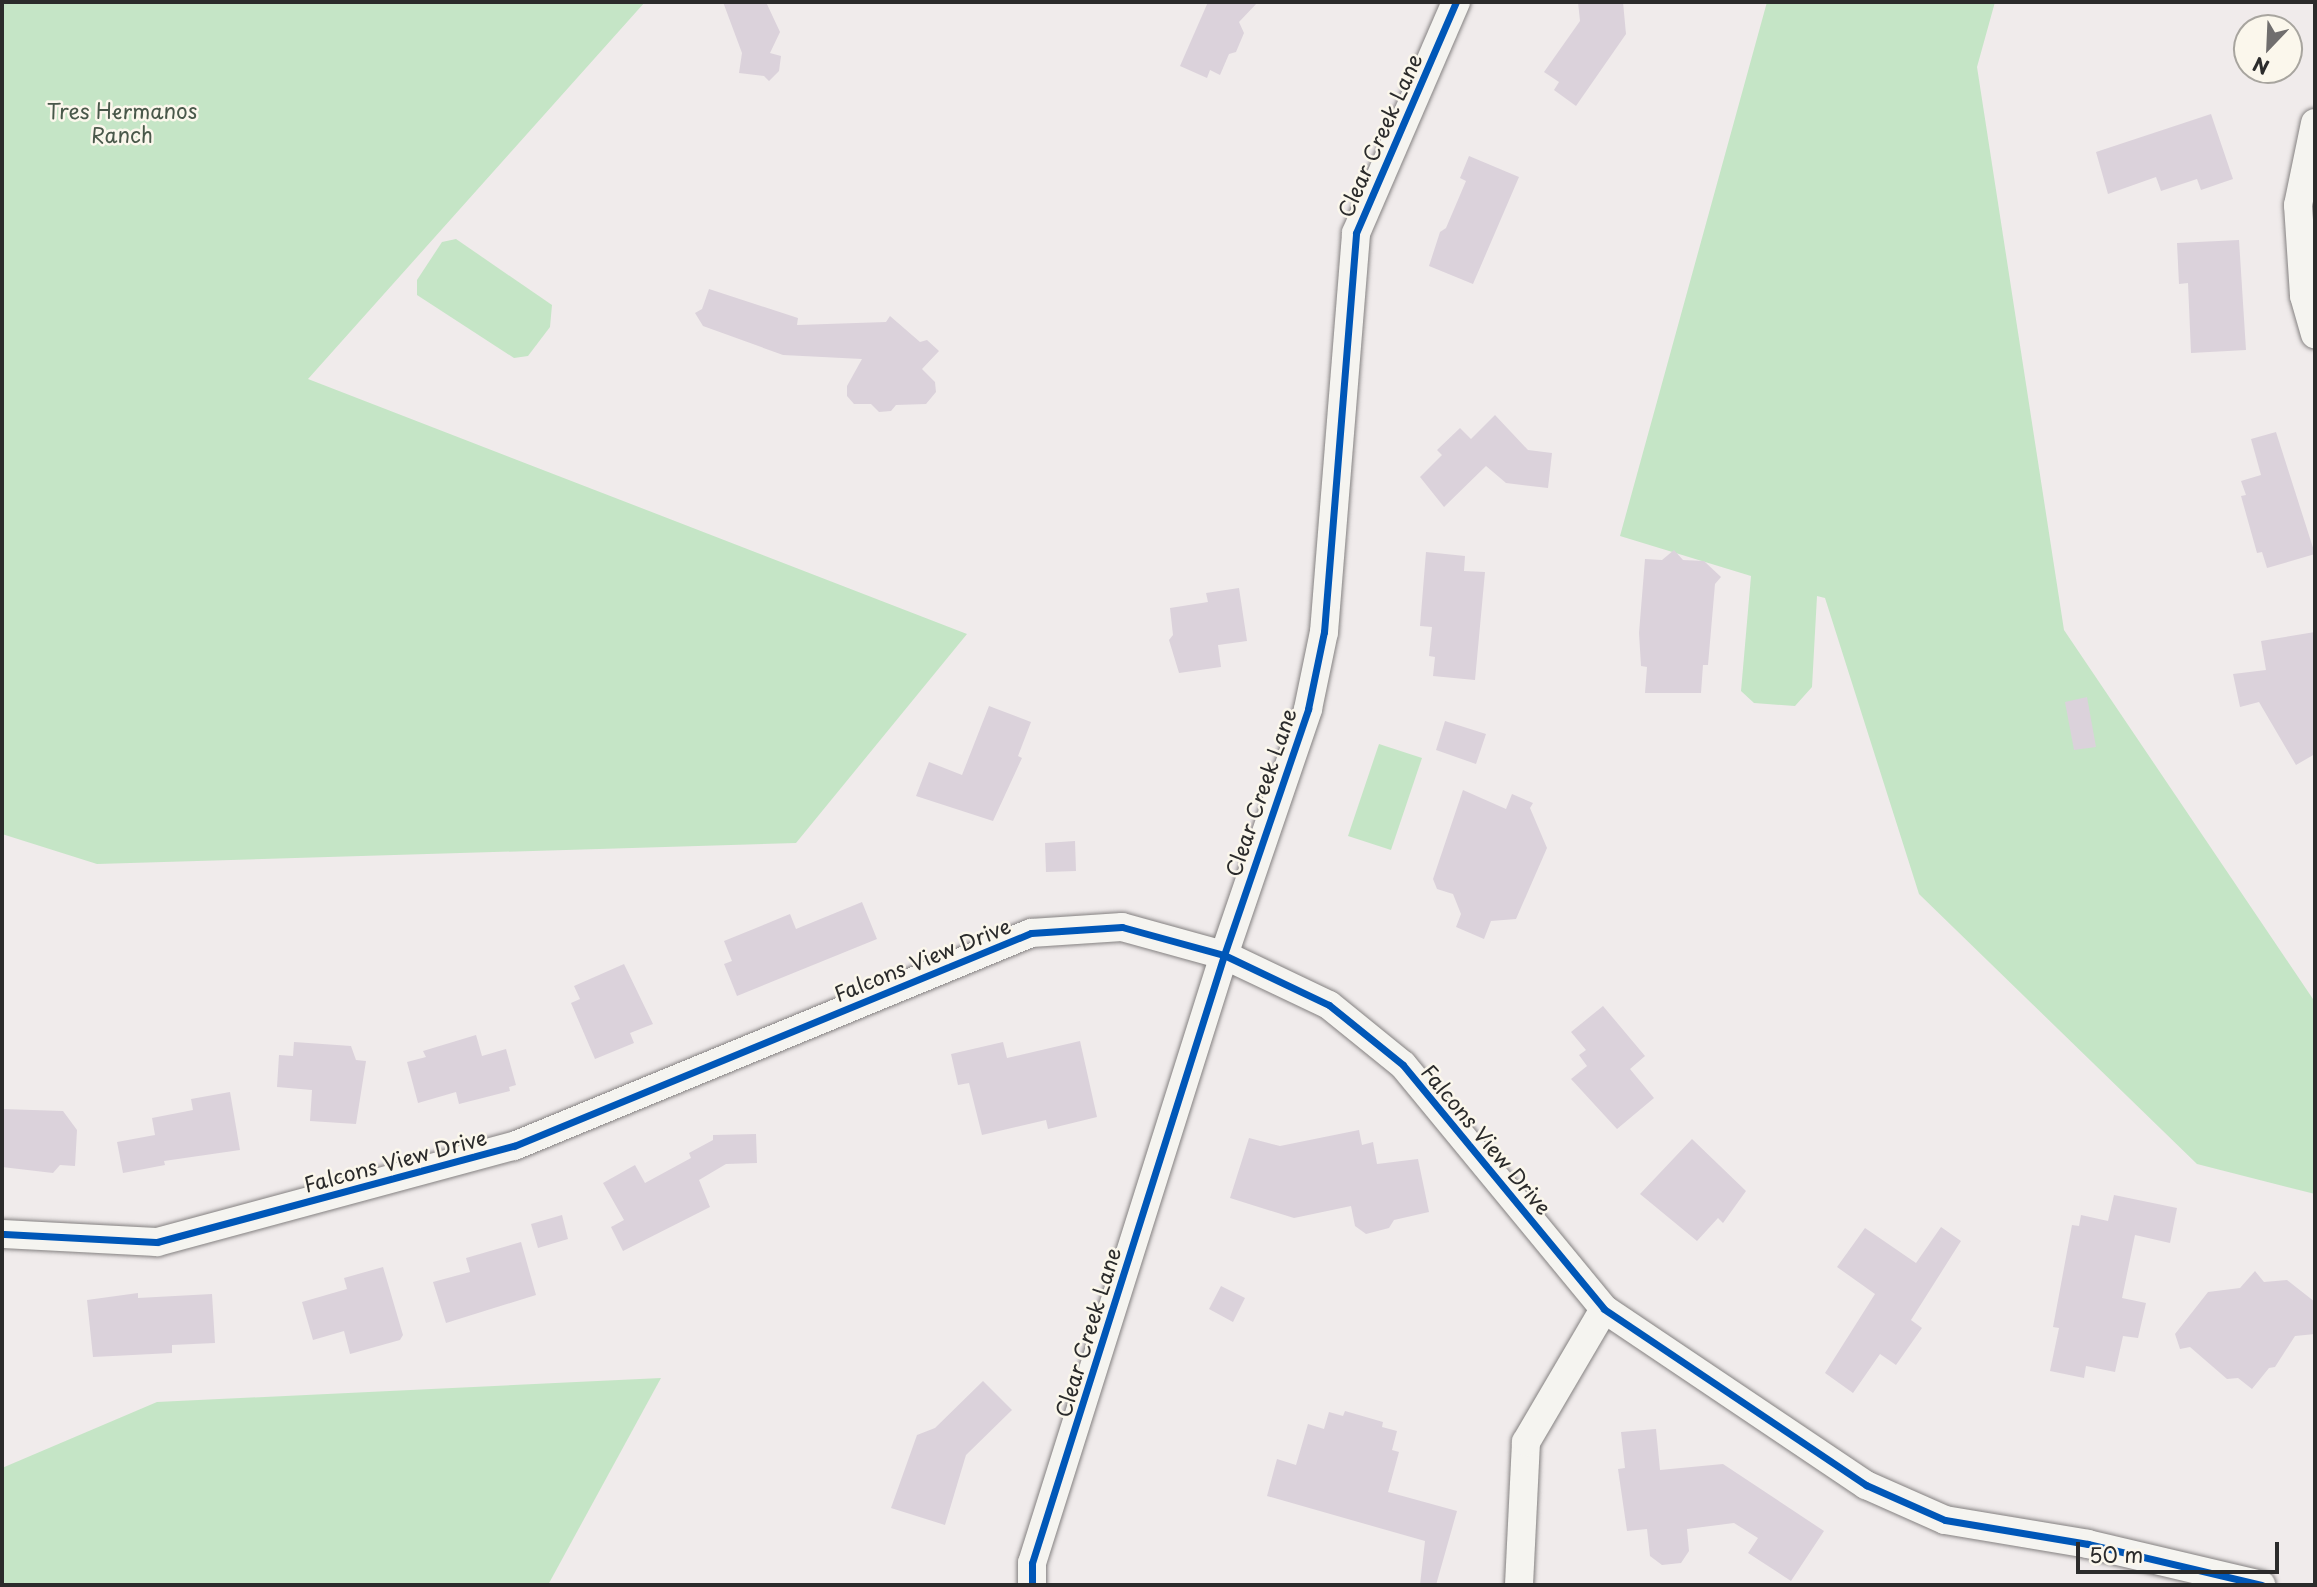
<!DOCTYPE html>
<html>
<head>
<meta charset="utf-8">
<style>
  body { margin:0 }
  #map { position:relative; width:2317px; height:1587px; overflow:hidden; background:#f0ebeb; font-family:"Playpen Sans",sans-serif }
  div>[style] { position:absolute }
  .green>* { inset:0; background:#c5e5c6 }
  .building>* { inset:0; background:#dbd2db }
  .roads { filter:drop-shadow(0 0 2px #848181) drop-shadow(0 0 2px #848181) }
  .minor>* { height:28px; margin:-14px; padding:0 14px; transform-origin:14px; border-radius:14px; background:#f5f4f0 }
  .cycleway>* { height:7px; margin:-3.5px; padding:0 3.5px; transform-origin:3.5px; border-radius:3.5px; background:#0057b8 }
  span { translate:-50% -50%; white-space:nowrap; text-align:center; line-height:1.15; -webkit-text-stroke:5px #fbf7ec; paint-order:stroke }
  .park-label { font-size:21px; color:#49584a }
  .street-label { font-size:21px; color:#2b2b2b }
  .frame { position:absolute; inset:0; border:4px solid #2b2b2b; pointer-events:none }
  .north { position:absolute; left:2233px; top:14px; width:70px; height:70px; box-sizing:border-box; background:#fbf7ec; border:2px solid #a8a59f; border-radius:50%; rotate:203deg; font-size:19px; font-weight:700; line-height:28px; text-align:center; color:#2b2b2b }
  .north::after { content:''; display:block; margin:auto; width:24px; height:32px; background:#706e6e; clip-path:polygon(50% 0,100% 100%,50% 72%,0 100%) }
  .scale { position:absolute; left:2076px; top:1542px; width:203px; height:32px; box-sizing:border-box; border:4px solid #2b2b2b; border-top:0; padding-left:9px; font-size:21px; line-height:24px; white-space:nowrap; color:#2b2b2b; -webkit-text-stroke:5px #fbf7ec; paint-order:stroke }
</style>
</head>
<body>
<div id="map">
  <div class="green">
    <div style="clip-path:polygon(2px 2px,645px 2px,308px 379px,967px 634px,796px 843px,97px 864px,2px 834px)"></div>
    <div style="clip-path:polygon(1767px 2px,1995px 2px,1977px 67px,2064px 630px,2315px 1002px,2315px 1194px,2197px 1164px,1919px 894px,1825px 598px,1817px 596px,1812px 687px,1795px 706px,1754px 703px,1741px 691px,1751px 576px,1620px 536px)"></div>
    <div style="clip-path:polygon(456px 239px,552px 305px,550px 327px,528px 356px,514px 358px,417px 295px,417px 280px,442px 242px)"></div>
    <div style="clip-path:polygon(1379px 744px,1422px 758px,1391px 850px,1348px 836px)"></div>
    <div style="clip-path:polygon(661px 1378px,548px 1585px,2px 1585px,2px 1468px,157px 1402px)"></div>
  </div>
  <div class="building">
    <div style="clip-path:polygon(723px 2px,766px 2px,780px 32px,770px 53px,781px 56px,779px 71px,769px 81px,764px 76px,739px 73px,742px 53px)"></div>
    <div style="clip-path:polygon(1208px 2px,1258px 2px,1239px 22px,1244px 33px,1236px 52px,1229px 54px,1220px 75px,1210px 70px,1207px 78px,1180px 66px)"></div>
    <div style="clip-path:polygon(1578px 2px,1623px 2px,1626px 34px,1576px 106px,1554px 90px,1559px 82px,1544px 72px,1580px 21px)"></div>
    <div style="clip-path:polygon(2211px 114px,2233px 179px,2201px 190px,2197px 179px,2161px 191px,2156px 177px,2108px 194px,2096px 152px)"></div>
    <div style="clip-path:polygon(1469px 156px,1519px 177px,1473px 284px,1429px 266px,1440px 232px,1446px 228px,1466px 181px,1460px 178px)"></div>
    <div style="clip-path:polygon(2239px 240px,2246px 350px,2191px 353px,2188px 283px,2179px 284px,2177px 243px)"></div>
    <div style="clip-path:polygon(709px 289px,798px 318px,797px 325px,886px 322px,890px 316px,920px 342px,927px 340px,939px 351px,922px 369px,935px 382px,936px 392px,926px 404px,896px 405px,891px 411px,879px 412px,871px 404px,854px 404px,847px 396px,847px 386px,862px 359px,783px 355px,703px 326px,695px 313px,702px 309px)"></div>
    <div style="clip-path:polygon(1495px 415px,1528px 450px,1552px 453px,1548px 488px,1506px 483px,1486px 466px,1444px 507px,1420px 477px,1442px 455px,1437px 450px,1460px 428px,1471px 439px)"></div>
    <div style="clip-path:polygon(2276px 432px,2315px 554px,2267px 568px,2262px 552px,2257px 553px,2241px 496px,2246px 495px,2241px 481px,2261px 475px,2251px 439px)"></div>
    <div style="clip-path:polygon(1674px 550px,1683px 560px,1704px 561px,1721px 577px,1715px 584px,1708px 665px,1703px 665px,1701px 693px,1645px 693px,1647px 667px,1641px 666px,1639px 633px,1645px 559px,1662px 560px)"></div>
    <div style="clip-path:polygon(1426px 552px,1465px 556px,1464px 571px,1485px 572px,1475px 680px,1433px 676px,1435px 657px,1429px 656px,1432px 627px,1420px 626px)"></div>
    <div style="clip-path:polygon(1239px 588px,1247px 641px,1218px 645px,1221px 667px,1179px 673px,1169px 640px,1173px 635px,1170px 608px,1208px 602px,1206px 593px)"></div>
    <div style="clip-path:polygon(2315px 632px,2315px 754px,2296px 765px,2259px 702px,2240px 707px,2233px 674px,2266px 670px,2261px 641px)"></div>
    <div style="clip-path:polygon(2087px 697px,2096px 747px,2074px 750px,2065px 702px)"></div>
    <div style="clip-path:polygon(989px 706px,1031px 722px,1018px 756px,1022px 758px,993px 821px,916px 796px,929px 762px,962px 775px)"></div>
    <div style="clip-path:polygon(1445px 721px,1486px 734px,1476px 764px,1436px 750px)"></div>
    <div style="clip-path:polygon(1463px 790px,1506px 809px,1512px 794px,1533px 803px,1530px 808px,1547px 848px,1516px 919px,1491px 921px,1484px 939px,1456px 927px,1461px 914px,1453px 894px,1437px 889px,1433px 879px)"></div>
    <div style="clip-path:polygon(1075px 841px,1076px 871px,1046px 872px,1045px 843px)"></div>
    <div style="clip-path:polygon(862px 902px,877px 939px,737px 996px,724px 964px,732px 961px,724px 941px,790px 914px,796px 929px)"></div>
    <div style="clip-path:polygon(624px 964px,653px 1024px,630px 1033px,634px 1043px,595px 1059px,571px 1003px,580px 999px,574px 986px)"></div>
    <div style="clip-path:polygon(1603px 1006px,1645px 1056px,1630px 1069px,1654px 1098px,1617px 1129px,1571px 1079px,1587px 1066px,1579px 1055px,1586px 1050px,1571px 1032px)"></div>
    <div style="clip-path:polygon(476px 1035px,482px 1056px,506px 1049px,516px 1085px,509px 1087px,510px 1091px,459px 1104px,456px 1092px,418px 1103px,407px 1062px,426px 1057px,423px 1051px)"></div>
    <div style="clip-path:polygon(1080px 1041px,1097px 1117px,1048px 1129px,1046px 1120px,982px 1135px,969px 1083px,958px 1085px,951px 1054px,1003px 1042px,1007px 1058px)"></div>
    <div style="clip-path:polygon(294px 1042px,351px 1046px,356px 1060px,366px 1061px,356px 1124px,310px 1121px,312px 1090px,277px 1087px,279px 1055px,293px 1056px)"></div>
    <div style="clip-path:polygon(230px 1092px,240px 1150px,164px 1161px,165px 1165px,123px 1173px,117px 1142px,155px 1135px,152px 1118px,193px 1110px,191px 1099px)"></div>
    <div style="clip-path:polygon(2px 1109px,63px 1111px,77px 1130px,75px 1166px,60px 1165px,53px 1173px,2px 1167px)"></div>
    <div style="clip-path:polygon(1359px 1130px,1362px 1145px,1373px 1142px,1377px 1164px,1418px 1159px,1429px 1212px,1394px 1220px,1389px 1228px,1366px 1234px,1355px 1226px,1351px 1206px,1294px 1218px,1230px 1198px,1249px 1138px,1280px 1146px)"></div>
    <div style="clip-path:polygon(756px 1134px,757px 1163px,726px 1164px,699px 1180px,710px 1207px,623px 1251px,611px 1227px,624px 1220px,603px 1183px,635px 1165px,645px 1183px,691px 1158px,689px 1153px,713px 1140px,713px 1135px)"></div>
    <div style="clip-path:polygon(1692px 1139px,1746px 1191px,1723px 1223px,1718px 1218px,1697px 1241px,1640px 1194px)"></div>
    <div style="clip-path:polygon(2114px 1195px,2177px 1208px,2170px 1243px,2135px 1235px,2122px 1298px,2146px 1303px,2138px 1338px,2123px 1336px,2115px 1372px,2086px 1366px,2084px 1378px,2050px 1371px,2059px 1328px,2053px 1327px,2072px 1225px,2079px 1226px,2081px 1215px,2108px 1221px)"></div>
    <div style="clip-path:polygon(562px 1215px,568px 1239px,538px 1248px,531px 1224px)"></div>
    <div style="clip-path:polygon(1941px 1227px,1961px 1241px,1911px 1320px,1922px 1328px,1896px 1365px,1880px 1354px,1853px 1393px,1825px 1373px,1875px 1294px,1837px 1267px,1865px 1228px,1916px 1263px)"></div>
    <div style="clip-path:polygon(521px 1242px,536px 1295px,446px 1323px,433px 1282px,470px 1272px,466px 1258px)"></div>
    <div style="clip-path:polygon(383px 1267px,403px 1335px,400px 1340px,350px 1354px,344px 1331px,313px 1340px,302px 1302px,347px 1289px,344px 1278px)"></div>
    <div style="clip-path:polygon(2255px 1271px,2264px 1282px,2287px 1280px,2315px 1302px,2315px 1334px,2295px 1336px,2275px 1367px,2269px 1368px,2252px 1389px,2238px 1378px,2227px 1379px,2190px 1347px,2180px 1349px,2175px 1334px,2208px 1292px,2240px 1288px)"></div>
    <div style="clip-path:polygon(1221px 1286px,1245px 1298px,1233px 1322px,1209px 1309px)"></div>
    <div style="clip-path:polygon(138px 1293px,138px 1298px,212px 1294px,215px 1343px,172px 1345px,172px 1353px,93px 1357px,87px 1300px)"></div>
    <div style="clip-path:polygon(983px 1381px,1012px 1410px,966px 1455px,945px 1525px,891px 1508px,917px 1435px,935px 1428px)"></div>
    <div style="clip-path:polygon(1345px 1411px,1383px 1422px,1382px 1427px,1397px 1431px,1392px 1450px,1399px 1452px,1388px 1492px,1457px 1511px,1436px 1585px,1420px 1585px,1425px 1541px,1267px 1496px,1277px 1459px,1296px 1465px,1308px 1424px,1324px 1429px,1329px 1412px,1343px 1416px)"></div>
    <div style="clip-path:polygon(1656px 1429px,1660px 1470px,1723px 1464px,1824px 1531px,1791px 1581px,1748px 1553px,1758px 1538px,1734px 1523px,1687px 1529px,1689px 1551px,1681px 1563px,1662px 1565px,1650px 1556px,1647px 1529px,1627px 1531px,1618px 1469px,1625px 1468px,1621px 1432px)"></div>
  </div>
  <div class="roads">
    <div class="minor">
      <div style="left:2315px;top:123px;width:84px;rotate:101.7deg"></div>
      <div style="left:2298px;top:205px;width:91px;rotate:86.2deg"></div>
      <div style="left:2304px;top:296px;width:40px;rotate:74deg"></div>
      <div style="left:2px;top:1234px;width:155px;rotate:3deg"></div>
      <div style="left:157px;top:1242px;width:370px;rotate:-15.1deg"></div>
      <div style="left:514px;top:1146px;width:559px;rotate:-22.39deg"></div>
      <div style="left:1031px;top:933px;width:91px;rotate:-3.8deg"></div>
      <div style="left:1122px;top:927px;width:106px;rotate:15.4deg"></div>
      <div style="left:1224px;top:955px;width:116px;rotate:25.5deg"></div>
      <div style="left:1329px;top:1005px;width:95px;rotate:39deg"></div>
      <div style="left:1403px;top:1065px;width:316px;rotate:50.5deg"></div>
      <div style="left:1604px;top:1309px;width:316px;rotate:33.9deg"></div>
      <div style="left:1866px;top:1485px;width:86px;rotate:23.9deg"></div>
      <div style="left:1945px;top:1520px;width:145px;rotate:9.5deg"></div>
      <div style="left:2088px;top:1544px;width:178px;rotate:13.3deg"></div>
      <div style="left:1032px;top:1585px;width:22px;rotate:-90deg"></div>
      <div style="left:1032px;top:1563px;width:638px;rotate:-72.47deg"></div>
      <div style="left:1224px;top:955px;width:260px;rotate:-71.1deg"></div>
      <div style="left:1308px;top:709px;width:79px;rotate:-78.3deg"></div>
      <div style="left:1324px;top:632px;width:400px;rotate:-85.4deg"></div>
      <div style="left:1356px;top:233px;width:252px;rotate:-66.6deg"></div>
      <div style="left:1519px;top:1585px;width:143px;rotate:-87.2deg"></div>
      <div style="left:1526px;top:1442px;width:154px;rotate:-59.6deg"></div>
    </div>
  </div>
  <div class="cycleway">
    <div style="left:2px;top:1234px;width:155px;rotate:3deg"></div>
    <div style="left:157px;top:1242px;width:370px;rotate:-15.1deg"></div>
    <div style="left:514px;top:1146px;width:559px;rotate:-22.39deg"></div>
    <div style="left:1031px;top:933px;width:91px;rotate:-3.8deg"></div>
    <div style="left:1122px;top:927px;width:106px;rotate:15.4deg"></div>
    <div style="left:1224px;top:955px;width:116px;rotate:25.5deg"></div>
    <div style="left:1329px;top:1005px;width:95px;rotate:39deg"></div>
    <div style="left:1403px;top:1065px;width:316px;rotate:50.5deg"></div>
    <div style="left:1604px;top:1309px;width:316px;rotate:33.9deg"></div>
    <div style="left:1866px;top:1485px;width:86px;rotate:23.9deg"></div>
    <div style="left:1945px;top:1520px;width:145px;rotate:9.5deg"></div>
    <div style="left:2088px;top:1544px;width:178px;rotate:13.3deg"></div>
    <div style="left:1032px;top:1585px;width:22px;rotate:-90deg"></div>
    <div style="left:1032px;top:1563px;width:638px;rotate:-72.47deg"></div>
    <div style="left:1224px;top:955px;width:260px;rotate:-71.1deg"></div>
    <div style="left:1308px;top:709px;width:79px;rotate:-78.3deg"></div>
    <div style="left:1324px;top:632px;width:400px;rotate:-85.4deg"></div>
    <div style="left:1356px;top:233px;width:252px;rotate:-66.6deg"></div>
  </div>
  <div class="park-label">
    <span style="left:122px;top:122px">Tres Hermanos<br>Ranch</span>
  </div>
  <div class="street-label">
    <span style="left:1379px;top:135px;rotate:-66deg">Clear Creek Lane</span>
    <span style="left:1260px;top:792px;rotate:-71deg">Clear Creek Lane</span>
    <span style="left:922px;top:959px;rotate:-22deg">Falcons View Drive</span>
    <span style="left:1487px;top:1139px;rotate:50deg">Falcons View Drive</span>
    <span style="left:395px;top:1160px;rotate:-15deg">Falcons View Drive</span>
    <span style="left:1087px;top:1332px;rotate:-73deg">Clear Creek Lane</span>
  </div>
  <div class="frame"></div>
  <div class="north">N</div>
  <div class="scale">50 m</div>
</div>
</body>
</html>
